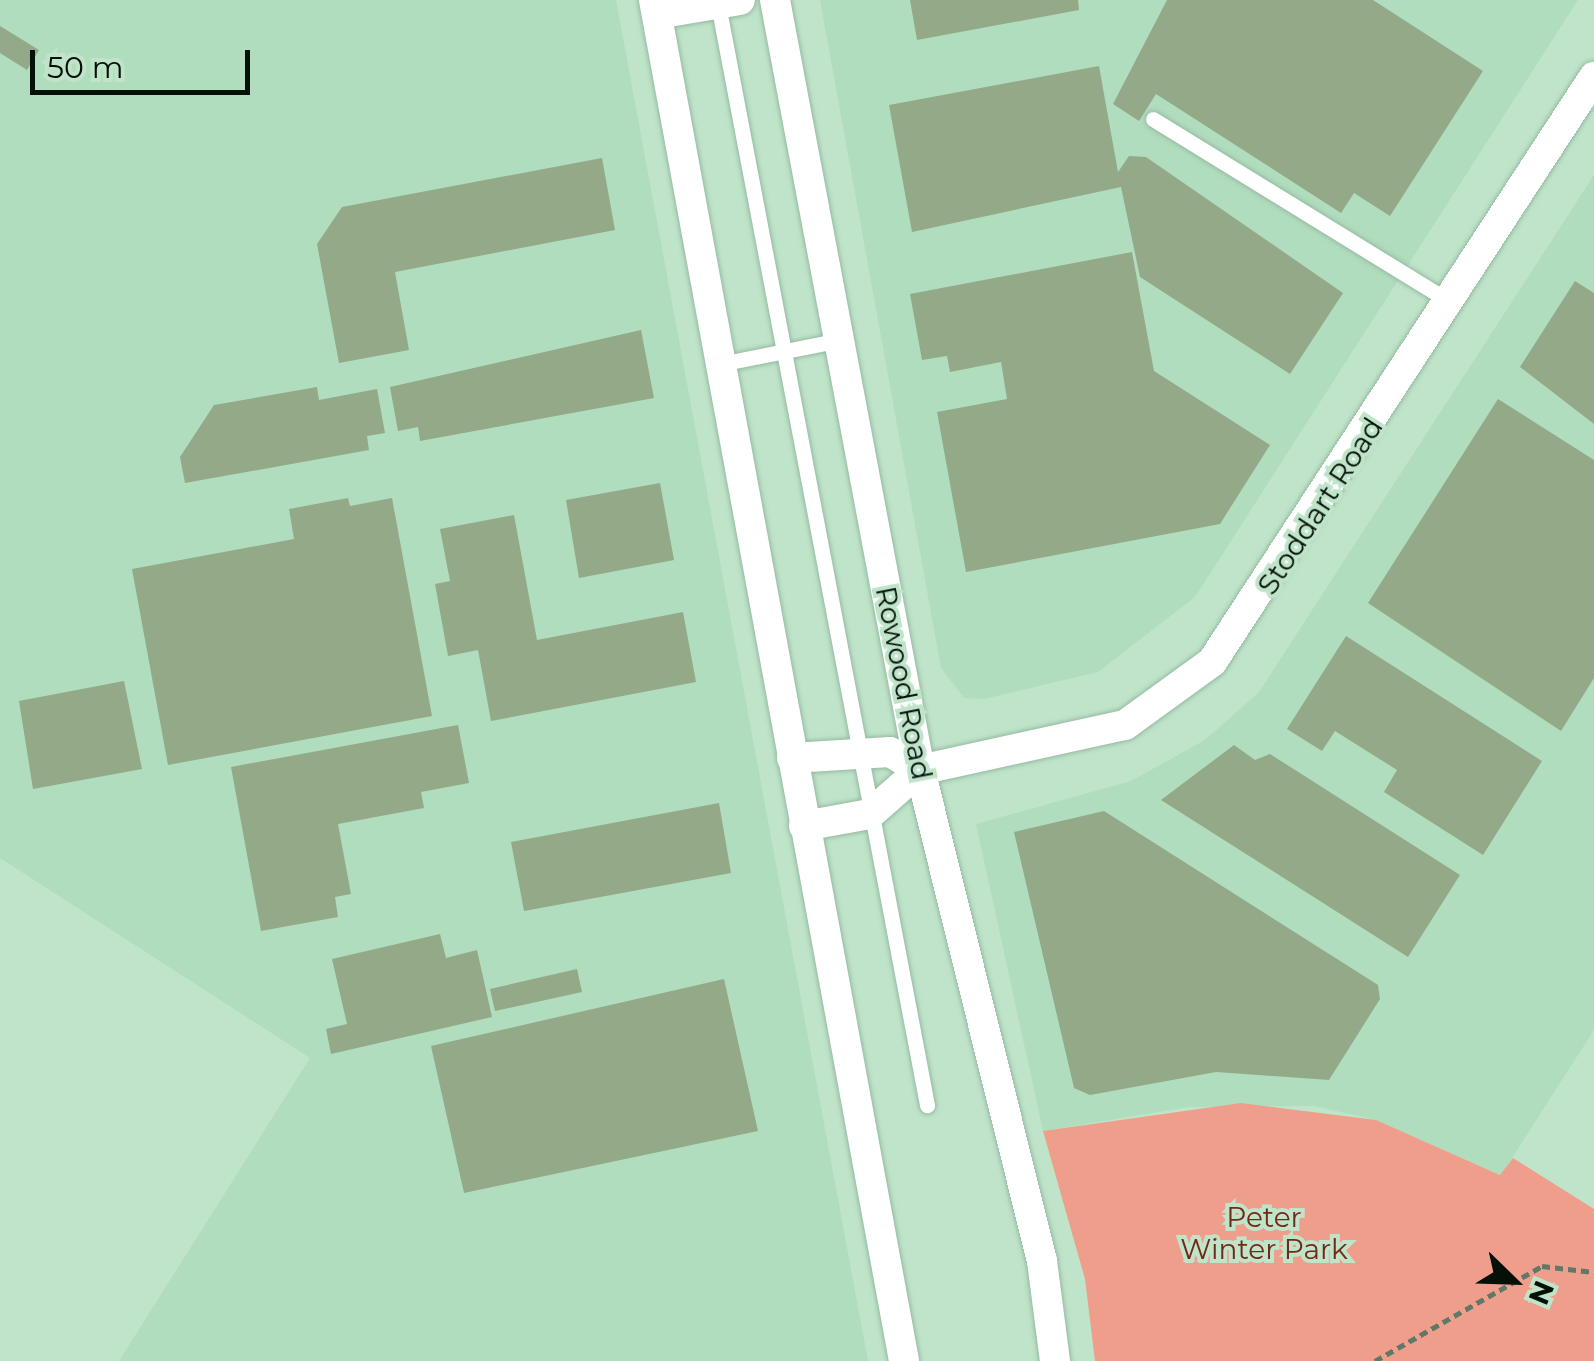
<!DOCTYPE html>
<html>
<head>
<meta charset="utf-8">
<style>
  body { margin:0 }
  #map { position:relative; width:1594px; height:1361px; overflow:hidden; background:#bfe4ca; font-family:Montserrat,sans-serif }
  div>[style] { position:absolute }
  .built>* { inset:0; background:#b0ddbe }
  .green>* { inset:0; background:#ee9e8a }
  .building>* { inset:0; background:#93a988 }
  .path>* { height:5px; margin-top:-2.5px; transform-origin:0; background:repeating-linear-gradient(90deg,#607867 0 8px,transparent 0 13px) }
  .roads { filter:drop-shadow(0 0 2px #96baa1) drop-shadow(0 0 2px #96baa1) }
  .service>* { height:15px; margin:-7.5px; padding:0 7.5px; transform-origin:7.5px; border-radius:7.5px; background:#fff }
  .minor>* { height:30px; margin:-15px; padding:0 15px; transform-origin:15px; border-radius:15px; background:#fff }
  span { translate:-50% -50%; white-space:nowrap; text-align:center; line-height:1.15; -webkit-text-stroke:8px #bfe4ca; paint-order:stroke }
  .street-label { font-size:28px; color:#041008 }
  .park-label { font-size:28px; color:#732917 }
  .north { position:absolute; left:1464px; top:1231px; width:100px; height:100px; -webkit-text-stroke:8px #bfe4ca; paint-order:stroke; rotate:113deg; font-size:28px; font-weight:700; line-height:40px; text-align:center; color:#041008 }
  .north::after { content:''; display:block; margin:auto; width:35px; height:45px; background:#041008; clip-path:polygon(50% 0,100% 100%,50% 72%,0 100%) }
  .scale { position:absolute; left:30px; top:50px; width:220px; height:45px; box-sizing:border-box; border:5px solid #041008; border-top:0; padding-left:12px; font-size:30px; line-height:35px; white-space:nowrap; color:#041008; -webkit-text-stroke:8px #bfe4ca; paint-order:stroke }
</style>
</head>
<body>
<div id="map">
  <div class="built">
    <div style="clip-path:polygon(0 0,616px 0,868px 1361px,119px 1361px,310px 1058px,0 858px)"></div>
    <div style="clip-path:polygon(820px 0,1578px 0,1195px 597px,1098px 672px,984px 699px,964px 698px,941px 668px)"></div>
    <div style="clip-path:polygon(1594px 175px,1594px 1030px,1501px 1175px,1376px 1120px,1314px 1106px,1189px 1107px,1043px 1131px,976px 824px,1131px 781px,1205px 740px,1259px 692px)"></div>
  </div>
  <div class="green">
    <div style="clip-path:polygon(1241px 1103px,1376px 1120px,1500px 1175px,1513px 1158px,1594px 1209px,1594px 1361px,1095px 1361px,1085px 1279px,1043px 1131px)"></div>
  </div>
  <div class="building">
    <div style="clip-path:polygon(910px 0,1078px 0,1079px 10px,917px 40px)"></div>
    <div style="clip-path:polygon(1167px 0,1373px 0,1483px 71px,1390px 216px,1354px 193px,1341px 213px,1156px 94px,1139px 121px,1113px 104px)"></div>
    <div style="clip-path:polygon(0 26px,39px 50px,27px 70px,0 53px)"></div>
    <div style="clip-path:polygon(1099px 66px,1118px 172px,1129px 156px,1146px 157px,1343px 293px,1290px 374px,1140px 277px,1121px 187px,912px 232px,889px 105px)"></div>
    <div style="clip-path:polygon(602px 158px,615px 230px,395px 272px,409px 350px,339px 363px,317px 244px,342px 207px)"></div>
    <div style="clip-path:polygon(1132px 252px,1154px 371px,1270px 445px,1220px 524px,966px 572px,937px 412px,1007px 399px,1001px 362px,950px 372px,947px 356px,922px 360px,910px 294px)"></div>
    <div style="clip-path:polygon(1575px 281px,1594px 293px,1594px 424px,1520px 367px)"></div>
    <div style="clip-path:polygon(641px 330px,654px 398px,420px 441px,418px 427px,398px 431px,390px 387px)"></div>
    <div style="clip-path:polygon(317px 387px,319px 400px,377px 389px,385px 433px,367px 436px,369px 450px,185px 483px,180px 457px,214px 405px)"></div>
    <div style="clip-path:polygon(1498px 399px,1594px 460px,1594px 678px,1561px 731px,1368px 603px)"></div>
    <div style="clip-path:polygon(660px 483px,674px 560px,579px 578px,566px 500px)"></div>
    <div style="clip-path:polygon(348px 498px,350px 506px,392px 498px,432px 716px,168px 765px,132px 569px,294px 539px,289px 509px)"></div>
    <div style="clip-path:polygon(514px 515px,537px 640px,683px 612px,696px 682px,491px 721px,478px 650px,448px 656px,435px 584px,450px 581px,440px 529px)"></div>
    <div style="clip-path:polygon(1346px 636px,1542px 761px,1483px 855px,1384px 792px,1397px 770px,1335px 731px,1322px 751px,1287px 729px)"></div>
    <div style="clip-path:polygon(124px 681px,142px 769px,33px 789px,19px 701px)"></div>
    <div style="clip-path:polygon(458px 725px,469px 783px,421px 792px,424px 808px,338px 824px,351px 894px,335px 897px,338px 917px,261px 931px,231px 767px)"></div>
    <div style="clip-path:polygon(1234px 745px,1255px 760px,1270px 754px,1460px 875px,1408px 957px,1161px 800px)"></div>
    <div style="clip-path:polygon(719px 803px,731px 873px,524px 911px,511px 842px)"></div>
    <div style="clip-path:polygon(1104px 811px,1378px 985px,1380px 999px,1329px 1080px,1216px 1072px,1090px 1095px,1074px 1088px,1014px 832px)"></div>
    <div style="clip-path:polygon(440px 934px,446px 958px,477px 950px,492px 1017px,331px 1054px,326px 1029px,347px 1024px,332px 959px)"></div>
    <div style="clip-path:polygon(577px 969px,582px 992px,495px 1011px,490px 989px)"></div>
    <div style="clip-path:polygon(724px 979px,758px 1131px,464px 1193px,431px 1046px)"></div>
  </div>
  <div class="path">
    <div style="left:1375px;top:1361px;width:192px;rotate:-29.6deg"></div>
    <div style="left:1542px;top:1266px;width:52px;rotate:6.6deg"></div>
  </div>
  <div class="roads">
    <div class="service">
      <div style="left:718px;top:4px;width:1121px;rotate:79.25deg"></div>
      <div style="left:1153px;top:119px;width:349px;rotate:31.6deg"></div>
      <div style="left:720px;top:364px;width:122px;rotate:-11.3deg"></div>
    </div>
    <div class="minor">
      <div style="left:654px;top:0;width:1384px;rotate:79.59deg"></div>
      <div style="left:775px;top:0;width:784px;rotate:79.34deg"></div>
      <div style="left:920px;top:770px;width:506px;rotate:76.05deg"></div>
      <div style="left:1042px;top:1261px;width:101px;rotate:82.6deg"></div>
      <div style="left:657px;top:14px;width:84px;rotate:-9.6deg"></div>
      <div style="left:792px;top:758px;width:98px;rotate:-3.5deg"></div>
      <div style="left:890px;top:752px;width:35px;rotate:31deg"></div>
      <div style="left:804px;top:826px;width:67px;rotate:-10.3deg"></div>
      <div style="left:870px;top:814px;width:67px;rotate:-41.3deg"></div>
      <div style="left:920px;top:770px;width:210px;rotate:-12.4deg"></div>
      <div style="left:1125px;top:725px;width:107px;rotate:-35.9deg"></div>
      <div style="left:1212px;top:662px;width:699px;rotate:-56.86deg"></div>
    </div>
  </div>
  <div class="street-label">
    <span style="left:1320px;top:506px;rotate:-57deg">Stoddart Road</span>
    <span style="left:904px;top:683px;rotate:79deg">Rowood Road</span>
  </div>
  <div class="park-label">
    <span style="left:1264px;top:1233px">Peter<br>Winter Park</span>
  </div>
  <div class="north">N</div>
  <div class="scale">50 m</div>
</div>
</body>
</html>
